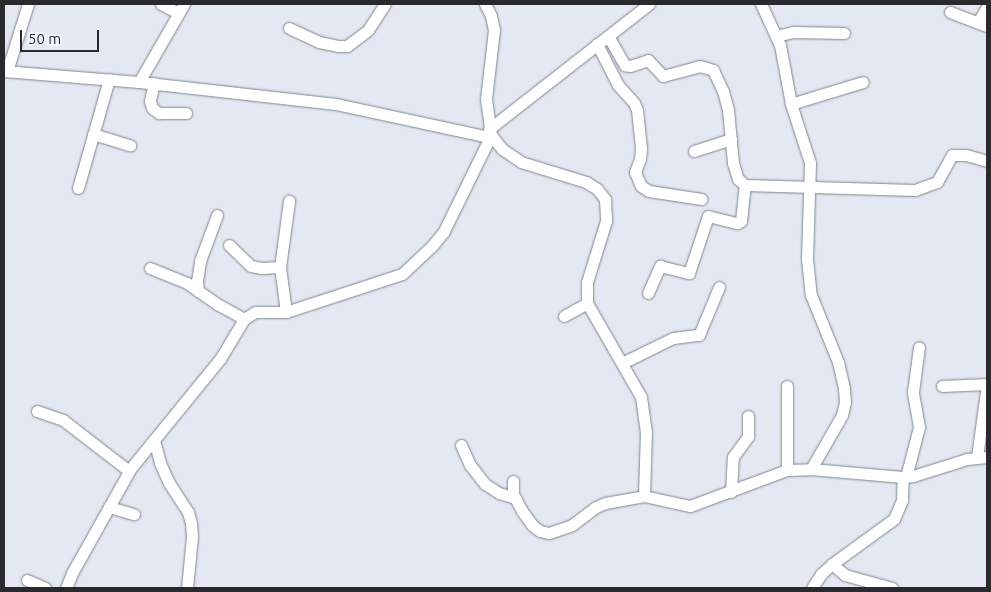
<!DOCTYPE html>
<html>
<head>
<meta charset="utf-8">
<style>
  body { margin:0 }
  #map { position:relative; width:991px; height:592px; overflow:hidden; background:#e3e8f2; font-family:Ubuntu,sans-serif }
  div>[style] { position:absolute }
  .roads { filter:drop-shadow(0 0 1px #80858e) drop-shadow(0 0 1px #80858e) }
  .minor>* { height:11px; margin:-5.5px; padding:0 5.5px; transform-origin:5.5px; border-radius:5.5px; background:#fff }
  span { translate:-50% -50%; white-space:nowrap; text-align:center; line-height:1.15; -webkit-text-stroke:5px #f1f6fd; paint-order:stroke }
  .frame { position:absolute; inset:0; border:5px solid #282a2e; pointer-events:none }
  .scale { position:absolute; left:20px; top:30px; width:79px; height:22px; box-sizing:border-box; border:2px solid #282a2e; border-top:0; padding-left:6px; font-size:15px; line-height:18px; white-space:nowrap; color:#282a2e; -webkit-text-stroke:4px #f1f6fd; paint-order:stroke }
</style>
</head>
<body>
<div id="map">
  <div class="roads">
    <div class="minor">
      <div style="left:161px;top:4px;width:20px;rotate:27deg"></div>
      <div style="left:485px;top:4px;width:13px;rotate:63deg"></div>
      <div style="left:491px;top:16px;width:14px;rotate:78deg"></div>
      <div style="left:494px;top:30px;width:69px;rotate:96.6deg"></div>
      <div style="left:486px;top:99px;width:36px;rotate:82deg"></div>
      <div style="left:491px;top:135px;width:18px;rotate:52deg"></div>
      <div style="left:502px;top:149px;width:23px;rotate:34deg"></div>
      <div style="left:521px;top:162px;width:68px;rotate:17.1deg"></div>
      <div style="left:586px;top:182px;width:13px;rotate:32deg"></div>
      <div style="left:597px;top:189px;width:13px;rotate:51deg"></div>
      <div style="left:605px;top:199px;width:22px;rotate:87deg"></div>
      <div style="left:606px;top:221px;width:64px;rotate:107.3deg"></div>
      <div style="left:587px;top:282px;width:21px;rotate:90deg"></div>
      <div style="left:587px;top:303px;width:108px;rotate:60.1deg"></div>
      <div style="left:641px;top:397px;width:34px;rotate:82deg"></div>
      <div style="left:646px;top:431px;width:65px;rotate:91.8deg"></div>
      <div style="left:761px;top:4px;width:45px;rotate:65.1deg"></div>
      <div style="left:780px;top:45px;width:60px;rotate:79.4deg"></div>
      <div style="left:791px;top:104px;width:62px;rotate:72.1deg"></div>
      <div style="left:810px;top:163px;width:96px;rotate:91.8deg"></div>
      <div style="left:807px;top:259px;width:36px;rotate:84deg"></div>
      <div style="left:811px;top:295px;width:72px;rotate:68.1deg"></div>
      <div style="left:838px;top:362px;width:27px;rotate:77deg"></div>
      <div style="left:844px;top:388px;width:14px;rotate:86deg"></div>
      <div style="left:845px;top:402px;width:13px;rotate:103deg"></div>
      <div style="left:842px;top:415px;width:62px;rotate:119.9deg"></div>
      <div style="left:950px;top:12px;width:40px;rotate:21deg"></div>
      <div style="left:978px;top:22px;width:17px;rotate:-59deg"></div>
      <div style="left:289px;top:28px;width:33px;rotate:25deg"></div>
      <div style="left:319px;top:42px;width:19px;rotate:12deg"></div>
      <div style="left:338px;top:46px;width:9px"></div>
      <div style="left:347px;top:46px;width:26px;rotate:-37deg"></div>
      <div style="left:368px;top:30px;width:31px;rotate:-57deg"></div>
      <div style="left:608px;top:36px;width:34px;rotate:60deg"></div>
      <div style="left:625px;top:65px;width:5px;rotate:11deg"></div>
      <div style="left:630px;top:66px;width:19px;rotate:-18deg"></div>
      <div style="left:648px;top:60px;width:22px;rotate:47deg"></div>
      <div style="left:663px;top:76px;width:38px;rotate:-15deg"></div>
      <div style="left:700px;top:66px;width:14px;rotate:17deg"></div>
      <div style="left:713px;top:70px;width:23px;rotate:65deg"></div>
      <div style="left:723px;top:91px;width:20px;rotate:75deg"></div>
      <div style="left:728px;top:110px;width:53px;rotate:84.6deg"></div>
      <div style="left:733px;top:163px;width:17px;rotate:73deg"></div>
      <div style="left:738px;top:179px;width:9px;rotate:41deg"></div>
      <div style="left:745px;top:185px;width:170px;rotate:1.7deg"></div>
      <div style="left:915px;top:190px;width:23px;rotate:-20deg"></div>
      <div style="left:937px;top:182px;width:31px;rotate:-61deg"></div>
      <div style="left:952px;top:155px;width:14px"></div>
      <div style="left:966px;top:155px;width:22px;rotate:16deg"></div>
      <div style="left:776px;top:36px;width:17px;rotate:-13deg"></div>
      <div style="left:793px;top:32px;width:51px;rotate:1.1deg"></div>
      <div style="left:597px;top:44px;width:46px;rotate:62.9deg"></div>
      <div style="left:618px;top:85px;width:24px;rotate:48deg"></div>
      <div style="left:634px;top:103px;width:8px;rotate:67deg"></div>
      <div style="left:637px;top:110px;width:38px;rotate:84deg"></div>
      <div style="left:641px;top:148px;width:11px;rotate:95deg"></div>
      <div style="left:640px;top:159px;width:14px;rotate:111deg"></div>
      <div style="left:635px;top:172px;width:15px;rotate:67deg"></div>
      <div style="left:641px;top:186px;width:9px;rotate:32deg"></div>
      <div style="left:649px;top:191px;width:53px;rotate:8.7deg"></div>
      <div style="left:4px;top:71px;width:135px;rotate:4.7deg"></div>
      <div style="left:139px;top:82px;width:198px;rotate:6.4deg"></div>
      <div style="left:336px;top:104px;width:161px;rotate:12.2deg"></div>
      <div style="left:7px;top:71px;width:70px;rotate:-72.6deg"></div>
      <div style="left:139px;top:82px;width:90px;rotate:-60deg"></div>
      <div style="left:154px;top:83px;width:18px;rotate:103deg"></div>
      <div style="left:150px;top:101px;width:7px;rotate:74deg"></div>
      <div style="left:152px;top:108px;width:9px;rotate:36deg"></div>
      <div style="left:159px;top:113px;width:27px"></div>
      <div style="left:791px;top:104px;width:75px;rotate:-17deg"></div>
      <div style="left:489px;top:129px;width:203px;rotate:-38deg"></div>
      <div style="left:93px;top:134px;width:39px;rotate:17deg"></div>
      <div style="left:694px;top:151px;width:39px;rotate:-18deg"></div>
      <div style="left:78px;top:188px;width:113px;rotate:-74.1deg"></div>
      <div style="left:229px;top:245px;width:30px;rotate:44deg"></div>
      <div style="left:251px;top:266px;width:10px;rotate:11deg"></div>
      <div style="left:261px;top:268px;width:19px;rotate:-3deg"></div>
      <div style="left:150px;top:268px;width:40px;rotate:22deg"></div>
      <div style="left:187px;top:283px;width:39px;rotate:35deg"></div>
      <div style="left:219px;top:305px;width:29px;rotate:29deg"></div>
      <div style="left:198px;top:291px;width:10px;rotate:-96deg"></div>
      <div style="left:197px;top:281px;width:20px;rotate:-81deg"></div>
      <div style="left:200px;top:261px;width:49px;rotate:-69.7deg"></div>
      <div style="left:648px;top:293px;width:30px;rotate:-66deg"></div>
      <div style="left:660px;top:266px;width:30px;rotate:14deg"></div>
      <div style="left:689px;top:273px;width:60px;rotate:-71.6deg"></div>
      <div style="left:708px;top:216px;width:30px;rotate:14deg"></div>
      <div style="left:737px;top:223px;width:4px;rotate:-27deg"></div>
      <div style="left:741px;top:221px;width:36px;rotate:-84deg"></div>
      <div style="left:286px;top:312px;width:45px;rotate:-97.6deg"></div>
      <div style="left:280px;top:267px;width:67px;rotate:-82.2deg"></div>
      <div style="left:564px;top:316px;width:26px;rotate:-29deg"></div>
      <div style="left:622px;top:363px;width:57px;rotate:-26.1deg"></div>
      <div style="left:673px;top:338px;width:26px;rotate:-7deg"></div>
      <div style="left:699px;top:335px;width:52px;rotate:-67.4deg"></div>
      <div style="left:787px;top:386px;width:84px;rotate:90deg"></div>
      <div style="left:942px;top:386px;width:45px;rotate:-2.5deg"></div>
      <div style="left:37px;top:411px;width:28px;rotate:19deg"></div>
      <div style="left:63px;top:420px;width:83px;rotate:37.7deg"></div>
      <div style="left:154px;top:440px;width:24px;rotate:75deg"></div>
      <div style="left:160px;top:463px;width:22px;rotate:66deg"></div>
      <div style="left:169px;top:483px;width:35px;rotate:57deg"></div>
      <div style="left:188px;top:512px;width:11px;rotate:75deg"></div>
      <div style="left:191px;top:523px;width:14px;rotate:86deg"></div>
      <div style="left:192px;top:537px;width:51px;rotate:95.6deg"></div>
      <div style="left:461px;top:445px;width:22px;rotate:66deg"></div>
      <div style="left:470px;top:465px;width:24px;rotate:52deg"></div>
      <div style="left:485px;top:484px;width:17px;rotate:33deg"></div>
      <div style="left:499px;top:493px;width:17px;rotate:17deg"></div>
      <div style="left:977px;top:457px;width:74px;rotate:-82.2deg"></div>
      <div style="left:906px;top:477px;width:52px;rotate:-75.4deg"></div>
      <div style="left:919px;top:427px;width:36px;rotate:-100deg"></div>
      <div style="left:913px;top:392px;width:45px;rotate:-82.4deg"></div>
      <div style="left:513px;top:481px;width:13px;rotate:90deg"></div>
      <div style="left:513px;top:494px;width:19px;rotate:62deg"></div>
      <div style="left:522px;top:511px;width:17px;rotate:54deg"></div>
      <div style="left:532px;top:525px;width:10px;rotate:37deg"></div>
      <div style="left:540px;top:531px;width:9px;rotate:13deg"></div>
      <div style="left:549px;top:533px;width:24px;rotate:-19deg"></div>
      <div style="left:572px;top:525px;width:30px;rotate:-37deg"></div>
      <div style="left:596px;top:507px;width:10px;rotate:-24deg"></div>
      <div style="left:605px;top:503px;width:40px;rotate:-10deg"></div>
      <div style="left:644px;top:496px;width:47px;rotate:12.3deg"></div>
      <div style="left:690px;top:506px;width:103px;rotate:-20.4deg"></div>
      <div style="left:787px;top:470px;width:24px;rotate:-2deg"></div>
      <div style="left:811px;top:469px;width:92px;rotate:5deg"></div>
      <div style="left:903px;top:477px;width:10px;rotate:-6deg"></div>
      <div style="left:913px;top:476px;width:57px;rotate:-17.5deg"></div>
      <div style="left:967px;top:459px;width:20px;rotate:-6deg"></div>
      <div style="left:731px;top:492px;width:35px;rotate:-87deg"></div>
      <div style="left:733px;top:457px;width:26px;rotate:-54deg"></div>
      <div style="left:748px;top:436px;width:20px;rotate:-90deg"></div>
      <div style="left:109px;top:507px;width:26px;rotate:16deg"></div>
      <div style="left:832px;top:564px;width:17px;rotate:40deg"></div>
      <div style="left:845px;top:575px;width:49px;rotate:15.5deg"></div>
      <div style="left:27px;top:580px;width:20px;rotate:24deg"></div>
      <div style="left:66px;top:588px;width:16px;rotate:-68deg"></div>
      <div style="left:72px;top:573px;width:120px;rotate:-60.7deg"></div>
      <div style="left:131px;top:468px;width:141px;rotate:-50.8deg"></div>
      <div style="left:220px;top:359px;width:47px;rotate:-59deg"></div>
      <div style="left:244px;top:319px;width:13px;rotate:-32deg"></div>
      <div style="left:255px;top:312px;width:31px"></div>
      <div style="left:286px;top:312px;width:122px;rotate:-18.1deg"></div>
      <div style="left:402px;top:274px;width:41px;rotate:-43deg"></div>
      <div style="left:432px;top:246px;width:19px;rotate:-51deg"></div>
      <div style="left:444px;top:231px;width:105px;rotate:-63.9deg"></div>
      <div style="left:812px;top:588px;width:17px;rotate:-57deg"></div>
      <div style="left:821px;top:574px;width:15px;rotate:-42deg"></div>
      <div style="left:832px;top:564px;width:77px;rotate:-36deg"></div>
      <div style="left:894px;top:519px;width:21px;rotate:-67deg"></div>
      <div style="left:902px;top:500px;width:23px;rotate:-88deg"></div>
    </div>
  </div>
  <div class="frame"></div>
  <div class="scale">50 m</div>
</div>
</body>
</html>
